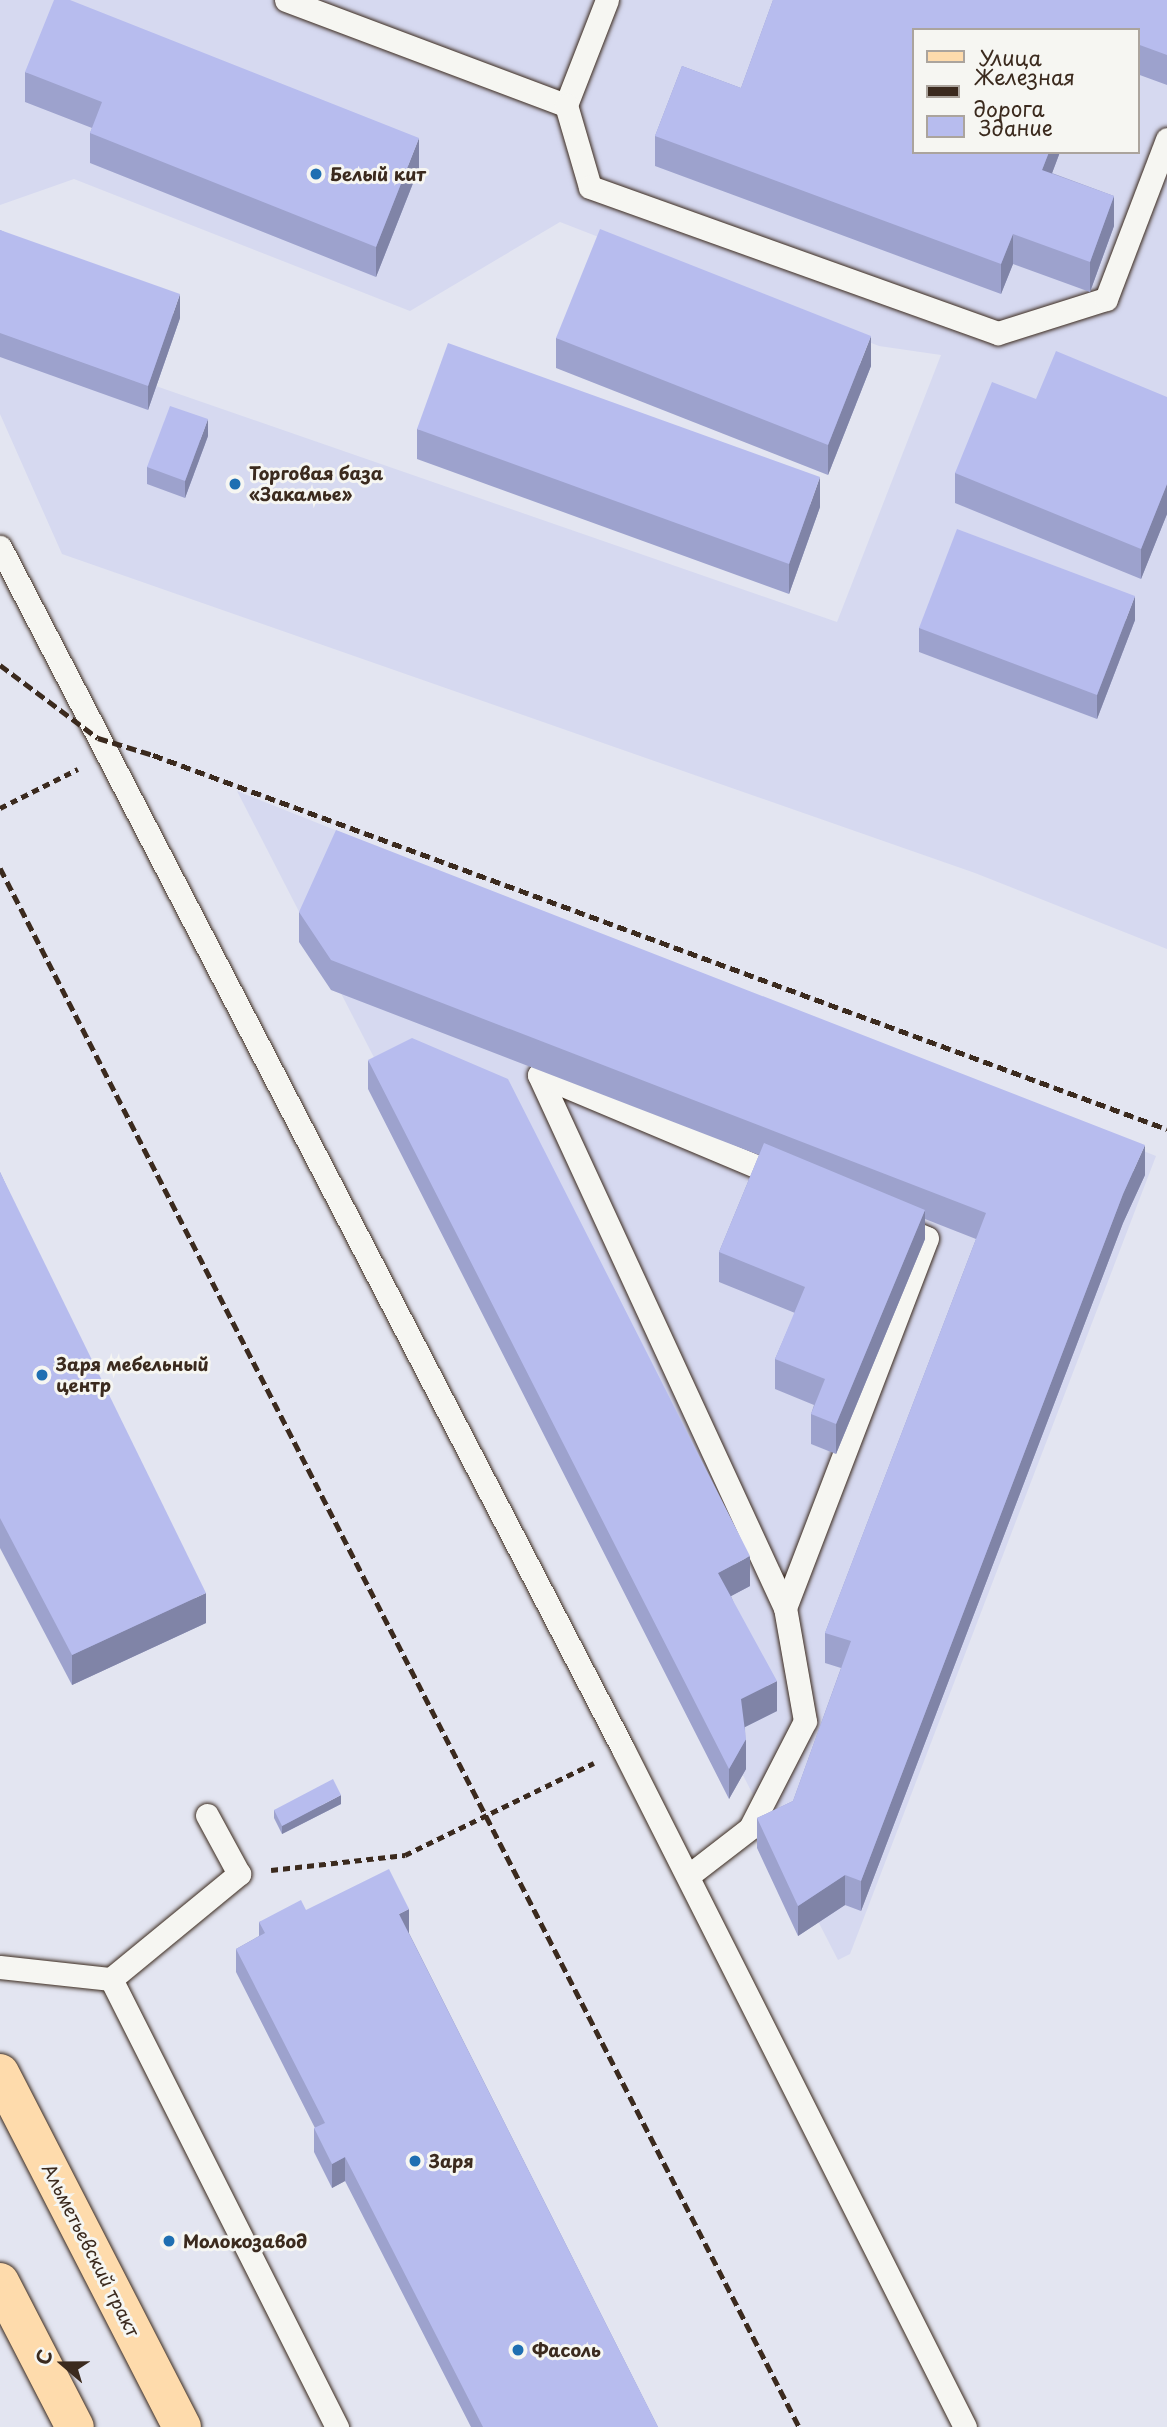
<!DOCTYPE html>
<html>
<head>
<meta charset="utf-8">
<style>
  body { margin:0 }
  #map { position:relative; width:1167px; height:2427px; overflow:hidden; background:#e3e5f1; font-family:"Playpen Sans",sans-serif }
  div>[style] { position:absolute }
  .built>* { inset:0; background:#d6d9f0 }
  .path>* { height:4.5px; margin-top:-2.25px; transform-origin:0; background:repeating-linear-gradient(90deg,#3b2a1e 0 7px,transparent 0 12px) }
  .roads { filter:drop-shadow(0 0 2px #3b2a1e) drop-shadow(0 0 2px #3b2a1e) }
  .service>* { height:23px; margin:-11.5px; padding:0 11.5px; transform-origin:11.5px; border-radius:11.5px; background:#f6f6f2 }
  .primary>* { height:38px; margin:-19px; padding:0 19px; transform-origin:19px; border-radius:19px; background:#fedbac }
  .rail>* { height:5px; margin-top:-2.5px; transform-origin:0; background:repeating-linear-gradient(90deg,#3b2a1e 0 10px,transparent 0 15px) }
  .wall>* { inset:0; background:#9da2cd }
  .shaded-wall>* { inset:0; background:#8084a7 }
  .building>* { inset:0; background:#b7bcee }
  .dots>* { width:19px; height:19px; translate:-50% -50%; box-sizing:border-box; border:4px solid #f6f6f2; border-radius:50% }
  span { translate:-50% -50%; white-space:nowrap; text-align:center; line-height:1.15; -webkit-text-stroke:6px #f6f6f2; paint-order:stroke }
  .poi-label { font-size:18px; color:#3b2a1e; font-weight:700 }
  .left { translate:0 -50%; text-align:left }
  .street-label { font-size:18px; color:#3b2a1e }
  .legend { position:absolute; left:912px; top:28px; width:228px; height:126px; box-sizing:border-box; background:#f6f6f2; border:2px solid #aba49d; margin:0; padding:9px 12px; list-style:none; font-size:21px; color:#3b2a1e }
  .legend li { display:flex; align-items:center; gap:14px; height:35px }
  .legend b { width:35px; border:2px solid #aba49d }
  .north { position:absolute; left:28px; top:2329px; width:70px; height:70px; -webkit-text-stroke:5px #f6f6f2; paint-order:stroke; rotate:290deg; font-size:19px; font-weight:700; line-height:28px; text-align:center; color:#3b2a1e }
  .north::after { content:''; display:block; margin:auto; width:24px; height:32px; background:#3b2a1e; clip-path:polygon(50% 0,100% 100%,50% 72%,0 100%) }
</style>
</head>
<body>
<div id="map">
  <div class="built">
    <div style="clip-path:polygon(evenodd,0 0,1167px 0,1167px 949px,975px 873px,62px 554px,0 414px,0 332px,837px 622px,941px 355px,879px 346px,560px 222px,410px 311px,74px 179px,0 205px,0 0,913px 30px,1137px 30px,1137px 152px,913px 152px,913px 30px)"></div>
    <div style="clip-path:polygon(237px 791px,1156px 1156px,850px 1954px,838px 1960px)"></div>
  </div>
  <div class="path">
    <div style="left:0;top:808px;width:87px;rotate:-26.6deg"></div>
    <div style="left:271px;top:1870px;width:135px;rotate:-6.4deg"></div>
    <div style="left:405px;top:1855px;width:210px;rotate:-26deg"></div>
  </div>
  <div class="roads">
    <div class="service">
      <div style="left:286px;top:0;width:299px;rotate:20.6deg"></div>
      <div style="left:566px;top:105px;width:113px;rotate:-68.7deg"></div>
      <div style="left:566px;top:105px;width:85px;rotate:73.7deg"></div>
      <div style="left:590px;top:187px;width:433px;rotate:19.7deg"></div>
      <div style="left:998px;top:333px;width:113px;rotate:-17.5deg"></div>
      <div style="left:1106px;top:299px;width:171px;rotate:-69.1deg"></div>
      <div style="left:0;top:547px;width:1354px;rotate:62.6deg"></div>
      <div style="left:623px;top:1749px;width:759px;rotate:63.23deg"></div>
      <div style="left:785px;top:1608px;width:396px;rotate:-69deg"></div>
      <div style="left:927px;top:1238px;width:34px;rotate:-157deg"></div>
      <div style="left:688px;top:1876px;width:78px;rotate:-37.7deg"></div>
      <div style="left:750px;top:1828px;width:120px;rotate:-62.8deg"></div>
      <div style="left:805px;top:1721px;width:115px;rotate:-100deg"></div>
      <div style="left:785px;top:1608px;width:587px;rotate:-114.78deg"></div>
      <div style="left:539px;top:1075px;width:266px;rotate:22.8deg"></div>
      <div style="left:0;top:1967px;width:112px;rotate:6.2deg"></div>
      <div style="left:111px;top:1979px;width:166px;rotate:-39.4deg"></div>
      <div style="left:239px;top:1874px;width:67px;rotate:-118.5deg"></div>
      <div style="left:111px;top:1979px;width:502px;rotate:63.23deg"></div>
    </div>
    <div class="primary">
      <div style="left:0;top:2073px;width:398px;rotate:62.8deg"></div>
      <div style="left:0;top:2282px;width:163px;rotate:62.7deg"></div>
    </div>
  </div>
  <div class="rail">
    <div style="left:0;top:665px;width:122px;rotate:36.7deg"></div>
    <div style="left:98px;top:738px;width:58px;rotate:17.2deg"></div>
    <div style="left:153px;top:755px;width:1081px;rotate:20.25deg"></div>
    <div style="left:0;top:868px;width:1752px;rotate:62.86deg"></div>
  </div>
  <div class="wall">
    <div style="clip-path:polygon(773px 0,1167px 0,1167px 85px,1137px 74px,1137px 30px,913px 30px,913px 152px,1060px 152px,1052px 173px,1114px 196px,1114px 226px,1090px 292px,1013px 264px,1001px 294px,655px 166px,655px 136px,682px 66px,741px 88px)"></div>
    <div style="clip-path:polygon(25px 72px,419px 168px,376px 277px,90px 163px,90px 133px,92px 128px,25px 102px)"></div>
    <div style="clip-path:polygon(0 230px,180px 318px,148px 410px,0 357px)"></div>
    <div style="clip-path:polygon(556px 338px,871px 366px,828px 475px,556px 368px)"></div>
    <div style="clip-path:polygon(1167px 397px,1167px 514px,1141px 579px,955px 503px,955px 473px,1036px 399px)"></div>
    <div style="clip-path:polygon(417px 429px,820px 507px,789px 594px,417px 459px)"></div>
    <div style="clip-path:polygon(208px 436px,185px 498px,147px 484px,147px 467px)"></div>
    <div style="clip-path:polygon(1135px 620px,1097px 719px,919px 652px,919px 628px)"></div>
    <div style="clip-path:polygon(299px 912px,1145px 1175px,1123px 1223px,861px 1911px,845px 1905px,798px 1936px,757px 1848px,757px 1818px,793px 1801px,841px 1668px,825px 1663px,825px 1633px,976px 1239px,925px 1219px,925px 1239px,836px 1454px,811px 1444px,811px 1414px,814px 1405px,775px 1389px,775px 1359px,795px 1313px,719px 1282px,719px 1252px,759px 1155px,331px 990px,299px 942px)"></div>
    <div style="clip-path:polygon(368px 1060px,750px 1586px,731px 1596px,777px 1711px,745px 1727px,746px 1769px,729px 1799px,368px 1089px)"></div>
    <div style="clip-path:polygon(0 1172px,206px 1623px,72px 1685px,0 1548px)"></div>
    <div style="clip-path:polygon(341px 1804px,282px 1834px,274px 1818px,274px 1810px)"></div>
    <div style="clip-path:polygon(306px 1910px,409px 1933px,658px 2427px,471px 2427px,345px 2181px,332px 2188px,314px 2152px,314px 2128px,315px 2128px,236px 1972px,236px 1949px,259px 1936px,259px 1922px)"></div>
  </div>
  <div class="shaded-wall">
    <div style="clip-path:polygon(419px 138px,419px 168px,376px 277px,376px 247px)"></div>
    <div style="clip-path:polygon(1049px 152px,1060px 152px,1042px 200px,1042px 170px)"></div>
    <div style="clip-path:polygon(1114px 196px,1114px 226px,1090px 292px,1090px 262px)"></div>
    <div style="clip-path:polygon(1013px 234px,1013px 264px,1001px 294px,1001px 264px)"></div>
    <div style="clip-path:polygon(180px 294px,180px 318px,148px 410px,148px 386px)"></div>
    <div style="clip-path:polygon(871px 336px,871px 366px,828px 475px,828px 445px)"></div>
    <div style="clip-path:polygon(208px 419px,208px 436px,185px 498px,185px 481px)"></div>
    <div style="clip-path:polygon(820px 477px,820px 507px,789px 594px,789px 564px)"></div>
    <div style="clip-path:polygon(1167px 484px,1167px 514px,1141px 579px,1141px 549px)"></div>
    <div style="clip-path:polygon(1135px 596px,1135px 620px,1097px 719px,1097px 695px)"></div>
    <div style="clip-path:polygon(1145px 1145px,1145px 1175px,1123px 1223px,861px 1911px,861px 1881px,1123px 1194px)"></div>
    <div style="clip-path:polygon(925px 1210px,925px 1239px,836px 1454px,836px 1424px)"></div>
    <div style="clip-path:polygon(750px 1556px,750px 1586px,718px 1603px,718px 1573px)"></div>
    <div style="clip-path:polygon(206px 1593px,206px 1623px,72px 1685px,72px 1655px)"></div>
    <div style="clip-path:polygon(777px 1681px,777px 1711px,741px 1729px,741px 1699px)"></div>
    <div style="clip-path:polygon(746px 1739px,746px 1769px,729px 1799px,729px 1769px)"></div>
    <div style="clip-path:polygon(341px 1795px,341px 1804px,282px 1834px,282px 1826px)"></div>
    <div style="clip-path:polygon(845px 1875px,845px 1905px,798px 1936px,798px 1906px)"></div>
    <div style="clip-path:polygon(409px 1909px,409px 1933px,399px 1938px,399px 1914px)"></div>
    <div style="clip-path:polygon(345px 2157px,345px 2181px,332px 2188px,332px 2164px)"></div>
  </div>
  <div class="building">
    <div style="clip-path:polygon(54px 0,70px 0,419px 138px,376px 247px,90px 133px,102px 102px,25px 72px)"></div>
    <div style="clip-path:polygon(773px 0,1167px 0,1167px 55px,1137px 44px,1137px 30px,1100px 30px,1095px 28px,1094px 30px,913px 30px,913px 152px,1049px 152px,1042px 170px,1114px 196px,1090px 262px,1013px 234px,1001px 264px,655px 136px,682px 66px,741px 88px)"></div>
    <div style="clip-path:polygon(600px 229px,871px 336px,828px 445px,556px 338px)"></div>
    <div style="clip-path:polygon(0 230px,180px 294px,148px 386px,0 333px)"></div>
    <div style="clip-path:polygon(448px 343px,820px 477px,789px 564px,417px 429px)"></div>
    <div style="clip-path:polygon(1056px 351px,1167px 397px,1167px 484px,1141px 549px,955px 473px,992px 382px,1036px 399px)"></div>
    <div style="clip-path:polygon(170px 406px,208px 419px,185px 481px,147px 467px)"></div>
    <div style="clip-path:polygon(957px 529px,1135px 596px,1097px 695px,919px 628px)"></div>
    <div style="clip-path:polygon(336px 830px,1145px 1145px,1123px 1194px,861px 1881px,845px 1875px,798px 1906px,757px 1818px,793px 1801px,851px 1641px,825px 1633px,986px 1213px,331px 960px,299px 912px)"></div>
    <div style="clip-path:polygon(412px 1038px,508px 1079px,750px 1556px,718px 1573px,777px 1681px,741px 1699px,746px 1739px,729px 1769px,368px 1060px)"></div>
    <div style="clip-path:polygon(764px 1143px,925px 1210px,836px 1424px,811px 1414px,825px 1379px,775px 1359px,805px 1287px,719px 1252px)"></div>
    <div style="clip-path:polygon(0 1172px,206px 1593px,72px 1655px,0 1518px)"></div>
    <div style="clip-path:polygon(333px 1779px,341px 1795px,282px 1826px,274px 1810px)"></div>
    <div style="clip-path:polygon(389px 1869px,409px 1909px,399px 1914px,658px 2427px,483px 2427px,345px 2157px,332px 2164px,314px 2128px,325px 2123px,236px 1949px,265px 1933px,259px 1922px,301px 1900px,306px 1910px)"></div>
  </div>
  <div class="dots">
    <div style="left:316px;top:174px;background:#1f6fb2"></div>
    <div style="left:235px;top:484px;background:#1f6fb2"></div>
    <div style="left:42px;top:1375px;background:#1f6fb2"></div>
    <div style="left:415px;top:2161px;background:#1f6fb2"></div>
    <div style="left:169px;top:2241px;background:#1f6fb2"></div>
    <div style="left:518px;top:2350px;background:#1f6fb2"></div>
  </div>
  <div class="poi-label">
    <span class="left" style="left:330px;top:174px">Белый кит</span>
    <span class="left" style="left:249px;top:484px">Торговая база<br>«Закамье»</span>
    <span class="left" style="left:56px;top:1375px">Заря мебельный<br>центр</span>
    <span class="left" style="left:429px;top:2161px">Заря</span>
    <span class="left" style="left:183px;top:2241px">Молокозавод</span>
    <span class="left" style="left:532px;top:2350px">Фасоль</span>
  </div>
  <div class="street-label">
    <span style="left:91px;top:2250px;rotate:63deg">Альметьевский тракт</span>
  </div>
  <ul class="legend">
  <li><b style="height:9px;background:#fedbac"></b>Улица</li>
  <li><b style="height:9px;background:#3b2a1e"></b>Железная дорога</li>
  <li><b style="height:19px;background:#b7bcee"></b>Здание</li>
  </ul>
  <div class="north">С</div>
</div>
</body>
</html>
